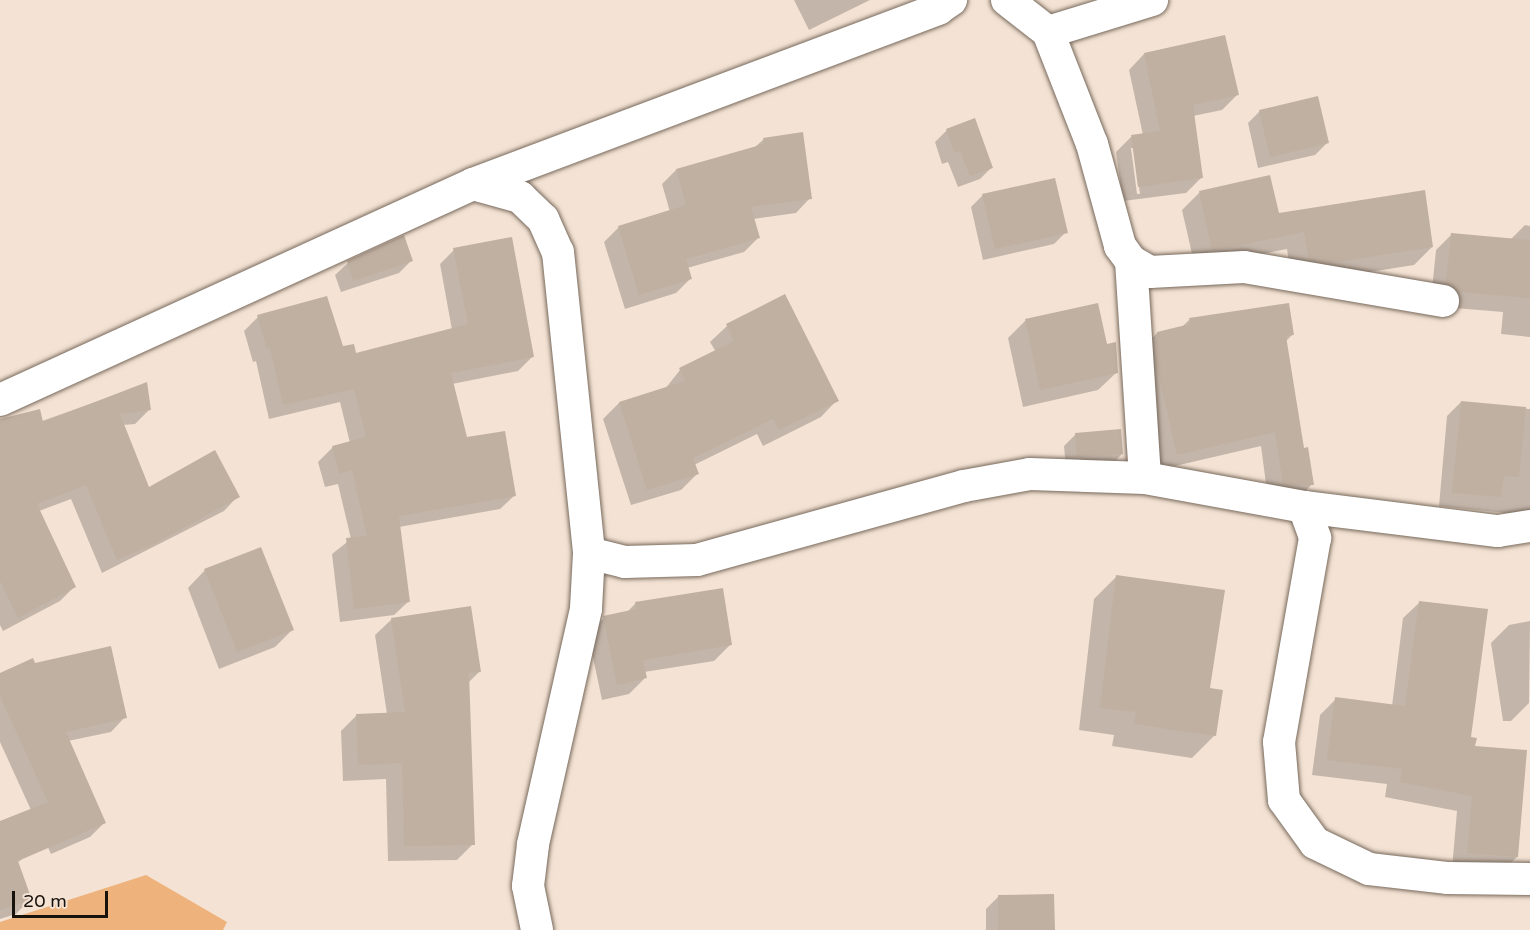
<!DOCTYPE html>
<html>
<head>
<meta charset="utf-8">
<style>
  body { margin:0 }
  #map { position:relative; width:1530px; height:930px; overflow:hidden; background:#f4e3d4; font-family:"Varela Round",sans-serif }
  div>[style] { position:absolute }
  .green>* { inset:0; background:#eeb37d }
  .shadow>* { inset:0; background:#0003 }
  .building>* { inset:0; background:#c0b0a2 }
  .roads { filter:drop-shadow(0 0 2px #77695c) drop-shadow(0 0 2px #77695c) }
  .minor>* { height:32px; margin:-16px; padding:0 16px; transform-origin:16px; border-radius:16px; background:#fff }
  span { translate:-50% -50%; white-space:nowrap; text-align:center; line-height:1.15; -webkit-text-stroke:4.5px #f4e3d4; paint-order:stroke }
  .scale { position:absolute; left:12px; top:891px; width:96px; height:27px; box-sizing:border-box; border:3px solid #18120d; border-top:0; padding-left:8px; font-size:18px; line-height:21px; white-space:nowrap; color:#18120d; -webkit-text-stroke:4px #f4e3d4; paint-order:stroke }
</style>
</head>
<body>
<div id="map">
  <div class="green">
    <div style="clip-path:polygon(146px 875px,227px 922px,223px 930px,0 930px,0 922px)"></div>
  </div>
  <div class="shadow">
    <div style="clip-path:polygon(794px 0,870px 0,809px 30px)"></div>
    <div style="clip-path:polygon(evenodd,1144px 54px,1237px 95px,1222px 110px,1193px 116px,1202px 177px,1186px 193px,1123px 201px,1116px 152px,1131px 137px,1143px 135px,1129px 70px,1144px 54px,1131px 148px,1134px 148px,1140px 194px,1137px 194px,1131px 148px)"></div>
    <div style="clip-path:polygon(1260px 111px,1327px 143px,1315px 155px,1258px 168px,1248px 123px)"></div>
    <div style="clip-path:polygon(947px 130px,992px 167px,980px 179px,958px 187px,948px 162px,942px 164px,935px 142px)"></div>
    <div style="clip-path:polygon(764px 139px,810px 198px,796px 213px,753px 219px,758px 238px,744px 252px,687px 268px,690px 279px,676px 293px,625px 309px,604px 242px,619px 227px,670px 212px,662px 184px,676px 170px,755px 147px)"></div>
    <div style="clip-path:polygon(1200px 192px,1278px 214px,1432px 247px,1414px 265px,1312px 281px,1291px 277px,1287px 249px,1195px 267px,1182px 210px)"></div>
    <div style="clip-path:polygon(983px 195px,1066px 232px,1054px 244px,983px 260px,971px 207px)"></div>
    <div style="clip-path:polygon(1525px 225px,1530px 226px,1530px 337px,1501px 334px,1503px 312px,1442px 307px,1431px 299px,1436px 250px,1451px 235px,1510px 240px)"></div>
    <div style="clip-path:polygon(454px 250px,532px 357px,518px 371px,452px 384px,466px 439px,515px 495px,500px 509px,399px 527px,409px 601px,394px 615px,340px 622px,332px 554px,351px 539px,338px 484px,325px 487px,318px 462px,333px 447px,350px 443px,340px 402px,269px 419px,256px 361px,253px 362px,244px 331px,258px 317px,355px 355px,452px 330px,440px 264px)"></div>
    <div style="clip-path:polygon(411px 261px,399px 273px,341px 292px,335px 275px,348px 263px)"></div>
    <div style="clip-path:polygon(785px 296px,837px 400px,821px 417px,763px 446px,757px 434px,694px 465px,697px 474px,681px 490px,631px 505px,603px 419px,619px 403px,665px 389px,680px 370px,716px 352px,710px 342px,727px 326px)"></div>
    <div style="clip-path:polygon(1026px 320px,1106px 346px,1116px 373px,1098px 390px,1023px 407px,1008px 338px)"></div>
    <div style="clip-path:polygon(1189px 320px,1292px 335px,1285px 342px,1302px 450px,1312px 484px,1298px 499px,1268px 499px,1261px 446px,1162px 469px,1141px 378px,1142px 349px,1157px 333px,1181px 328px)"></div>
    <div style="clip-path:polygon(146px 384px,149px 410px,135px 424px,123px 425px,148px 489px,238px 496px,224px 511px,102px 573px,71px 499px,39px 511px,74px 587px,60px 601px,3px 631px,0 625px,0 436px)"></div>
    <div style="clip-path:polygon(1461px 402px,1530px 409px,1530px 528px,1525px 515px,1439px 506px,1447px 416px)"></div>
    <div style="clip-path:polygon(1076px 434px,1122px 454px,1110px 466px,1066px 469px,1064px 446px)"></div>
    <div style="clip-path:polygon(205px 570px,292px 630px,275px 647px,219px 669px,188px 588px)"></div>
    <div style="clip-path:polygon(1116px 577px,1209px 689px,1215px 735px,1192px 758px,1112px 746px,1114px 735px,1079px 730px,1094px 599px)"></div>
    <div style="clip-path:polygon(636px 603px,730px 645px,714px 661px,644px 672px,645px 678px,629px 694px,602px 700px,588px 634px,604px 618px,627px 612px)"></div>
    <div style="clip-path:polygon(1419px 603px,1517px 857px,1501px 872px,1452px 869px,1457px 811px,1385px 797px,1387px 784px,1312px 775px,1320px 715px,1336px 699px,1392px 706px,1403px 618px)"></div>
    <div style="clip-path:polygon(392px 619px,480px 671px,468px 683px,473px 844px,457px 860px,388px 861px,386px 779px,343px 781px,341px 731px,357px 715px,387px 714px,375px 635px)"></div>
    <div style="clip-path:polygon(1530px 621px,1529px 703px,1511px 721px,1503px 721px,1491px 643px,1509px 625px)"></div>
    <div style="clip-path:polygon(34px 665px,125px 717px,111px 732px,68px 741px,104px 823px,90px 837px,51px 854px,0 742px,0 674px)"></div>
    <div style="clip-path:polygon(0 825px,22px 859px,17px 863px,30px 899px,16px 914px,0 919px)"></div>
    <div style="clip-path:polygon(998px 897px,1052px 930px,986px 930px,986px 909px)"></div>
  </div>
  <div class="building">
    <div style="clip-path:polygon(1225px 35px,1239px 95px,1193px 105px,1203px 178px,1138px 187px,1131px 135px,1160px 131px,1144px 53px)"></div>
    <div style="clip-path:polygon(1318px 96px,1329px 143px,1270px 157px,1259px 110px)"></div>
    <div style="clip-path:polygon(975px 118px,993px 168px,970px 176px,960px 151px,954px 153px,946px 129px)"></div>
    <div style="clip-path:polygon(803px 132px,812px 199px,751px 207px,760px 238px,686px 259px,692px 279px,639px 295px,618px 226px,686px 205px,676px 169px,764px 144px,763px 138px)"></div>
    <div style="clip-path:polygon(1270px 175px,1279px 213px,1425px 190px,1433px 247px,1330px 263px,1309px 260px,1304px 232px,1212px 251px,1199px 191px)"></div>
    <div style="clip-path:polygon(1055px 178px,1068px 233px,995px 249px,982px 194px)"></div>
    <div style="clip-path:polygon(1451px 233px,1530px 240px,1530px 298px,1458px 292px,1446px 283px)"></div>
    <div style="clip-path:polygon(404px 235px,413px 261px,353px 281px,347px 261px)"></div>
    <div style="clip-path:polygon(512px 237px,534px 357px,451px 373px,467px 437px,505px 431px,516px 496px,399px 516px,410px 602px,354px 609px,346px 538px,367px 536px,352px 470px,339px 474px,332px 446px,366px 437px,354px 389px,283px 405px,270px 348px,267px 349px,257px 315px,327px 296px,343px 346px,354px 344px,356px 353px,468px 324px,453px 248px)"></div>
    <div style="clip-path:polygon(785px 294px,839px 401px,779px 430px,773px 419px,693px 458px,699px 474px,647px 490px,619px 402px,685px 381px,679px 368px,734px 341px,726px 324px)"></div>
    <div style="clip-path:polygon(1098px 303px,1107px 344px,1116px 342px,1118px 373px,1040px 390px,1025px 319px)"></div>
    <div style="clip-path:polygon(1289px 303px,1294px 335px,1286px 336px,1304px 448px,1308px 447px,1314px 485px,1283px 485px,1275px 432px,1177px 455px,1156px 363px,1157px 332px,1190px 324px,1189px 318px)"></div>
    <div style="clip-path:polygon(147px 382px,151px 410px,120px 414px,149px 487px,215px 450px,240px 497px,152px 545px,117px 560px,86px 485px,37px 504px,76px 587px,18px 618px,0 581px,0 419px,40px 409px,43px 422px)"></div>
    <div style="clip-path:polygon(1461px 401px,1526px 407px,1519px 477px,1504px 476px,1501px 497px,1452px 493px)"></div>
    <div style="clip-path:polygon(1121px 429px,1123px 454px,1077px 457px,1075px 433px)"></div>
    <div style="clip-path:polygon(261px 547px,294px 630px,237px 652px,204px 569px)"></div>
    <div style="clip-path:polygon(1116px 575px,1225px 590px,1210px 688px,1223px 690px,1216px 736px,1134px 724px,1136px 712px,1100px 708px)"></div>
    <div style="clip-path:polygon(723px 588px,732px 645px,643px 660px,647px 678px,617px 685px,603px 616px,636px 609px,635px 602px)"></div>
    <div style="clip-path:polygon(1419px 601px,1488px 609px,1471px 737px,1477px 738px,1475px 746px,1527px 750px,1518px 857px,1467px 853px,1472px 796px,1400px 782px,1402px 769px,1327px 760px,1335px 697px,1405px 706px)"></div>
    <div style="clip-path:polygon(471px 606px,481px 672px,469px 673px,475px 845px,404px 846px,402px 763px,358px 765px,356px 714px,405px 712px,391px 618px)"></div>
    <div style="clip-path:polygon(111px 646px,127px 718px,66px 732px,106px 823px,18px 861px,32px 900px,0 910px,0 821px,48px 802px,0 696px,0 673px,33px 658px,35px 663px)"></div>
    <div style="clip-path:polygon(1054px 894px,1055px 930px,998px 930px,998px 895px)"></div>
  </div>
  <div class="roads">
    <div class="minor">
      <div style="left:1007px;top:0;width:52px;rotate:38deg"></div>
      <div style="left:1048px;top:32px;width:120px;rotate:68.6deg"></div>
      <div style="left:1092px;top:144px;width:106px;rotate:74.6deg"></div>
      <div style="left:1120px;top:246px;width:19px;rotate:54deg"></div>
      <div style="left:1131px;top:261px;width:217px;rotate:86.3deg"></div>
      <div style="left:1048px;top:32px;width:109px;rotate:-17.1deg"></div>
      <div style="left:473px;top:184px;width:49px;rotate:15.5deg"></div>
      <div style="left:520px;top:197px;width:32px;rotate:44deg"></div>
      <div style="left:543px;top:219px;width:36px;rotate:66deg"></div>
      <div style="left:558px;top:252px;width:303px;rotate:84.1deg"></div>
      <div style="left:589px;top:553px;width:56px;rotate:93.1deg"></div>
      <div style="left:586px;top:609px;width:242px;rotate:102.7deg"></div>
      <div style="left:533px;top:845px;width:41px;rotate:97deg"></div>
      <div style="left:528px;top:886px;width:45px;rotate:78.4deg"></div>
      <div style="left:1131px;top:261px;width:22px;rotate:30deg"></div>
      <div style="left:1150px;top:272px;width:94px;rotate:-3deg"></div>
      <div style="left:1244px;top:267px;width:202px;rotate:9.7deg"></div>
      <div style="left:0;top:400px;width:520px;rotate:-24.54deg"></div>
      <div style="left:473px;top:184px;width:497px;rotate:-20.6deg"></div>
      <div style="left:938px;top:9px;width:16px;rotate:-35deg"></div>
      <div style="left:1304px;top:507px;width:33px;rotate:70deg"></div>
      <div style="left:1315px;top:538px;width:207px;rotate:100deg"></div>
      <div style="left:1279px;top:742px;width:58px;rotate:85.1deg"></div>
      <div style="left:1284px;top:800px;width:53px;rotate:54.2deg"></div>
      <div style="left:1315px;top:843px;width:60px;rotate:25.7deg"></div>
      <div style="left:1369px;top:869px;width:80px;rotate:6.5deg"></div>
      <div style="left:1448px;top:878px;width:82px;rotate:0.7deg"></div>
      <div style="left:589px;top:553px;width:37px;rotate:14deg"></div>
      <div style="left:625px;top:562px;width:72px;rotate:-1.6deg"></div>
      <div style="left:697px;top:560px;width:277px;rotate:-15.5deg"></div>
      <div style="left:964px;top:486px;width:67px;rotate:-10.3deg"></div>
      <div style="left:1030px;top:474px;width:115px;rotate:2deg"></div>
      <div style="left:1145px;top:478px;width:162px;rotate:10.3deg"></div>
      <div style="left:1304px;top:507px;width:195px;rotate:7.1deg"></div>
      <div style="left:1498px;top:531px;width:32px;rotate:-9deg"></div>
    </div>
  </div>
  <div class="scale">20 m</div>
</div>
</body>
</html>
